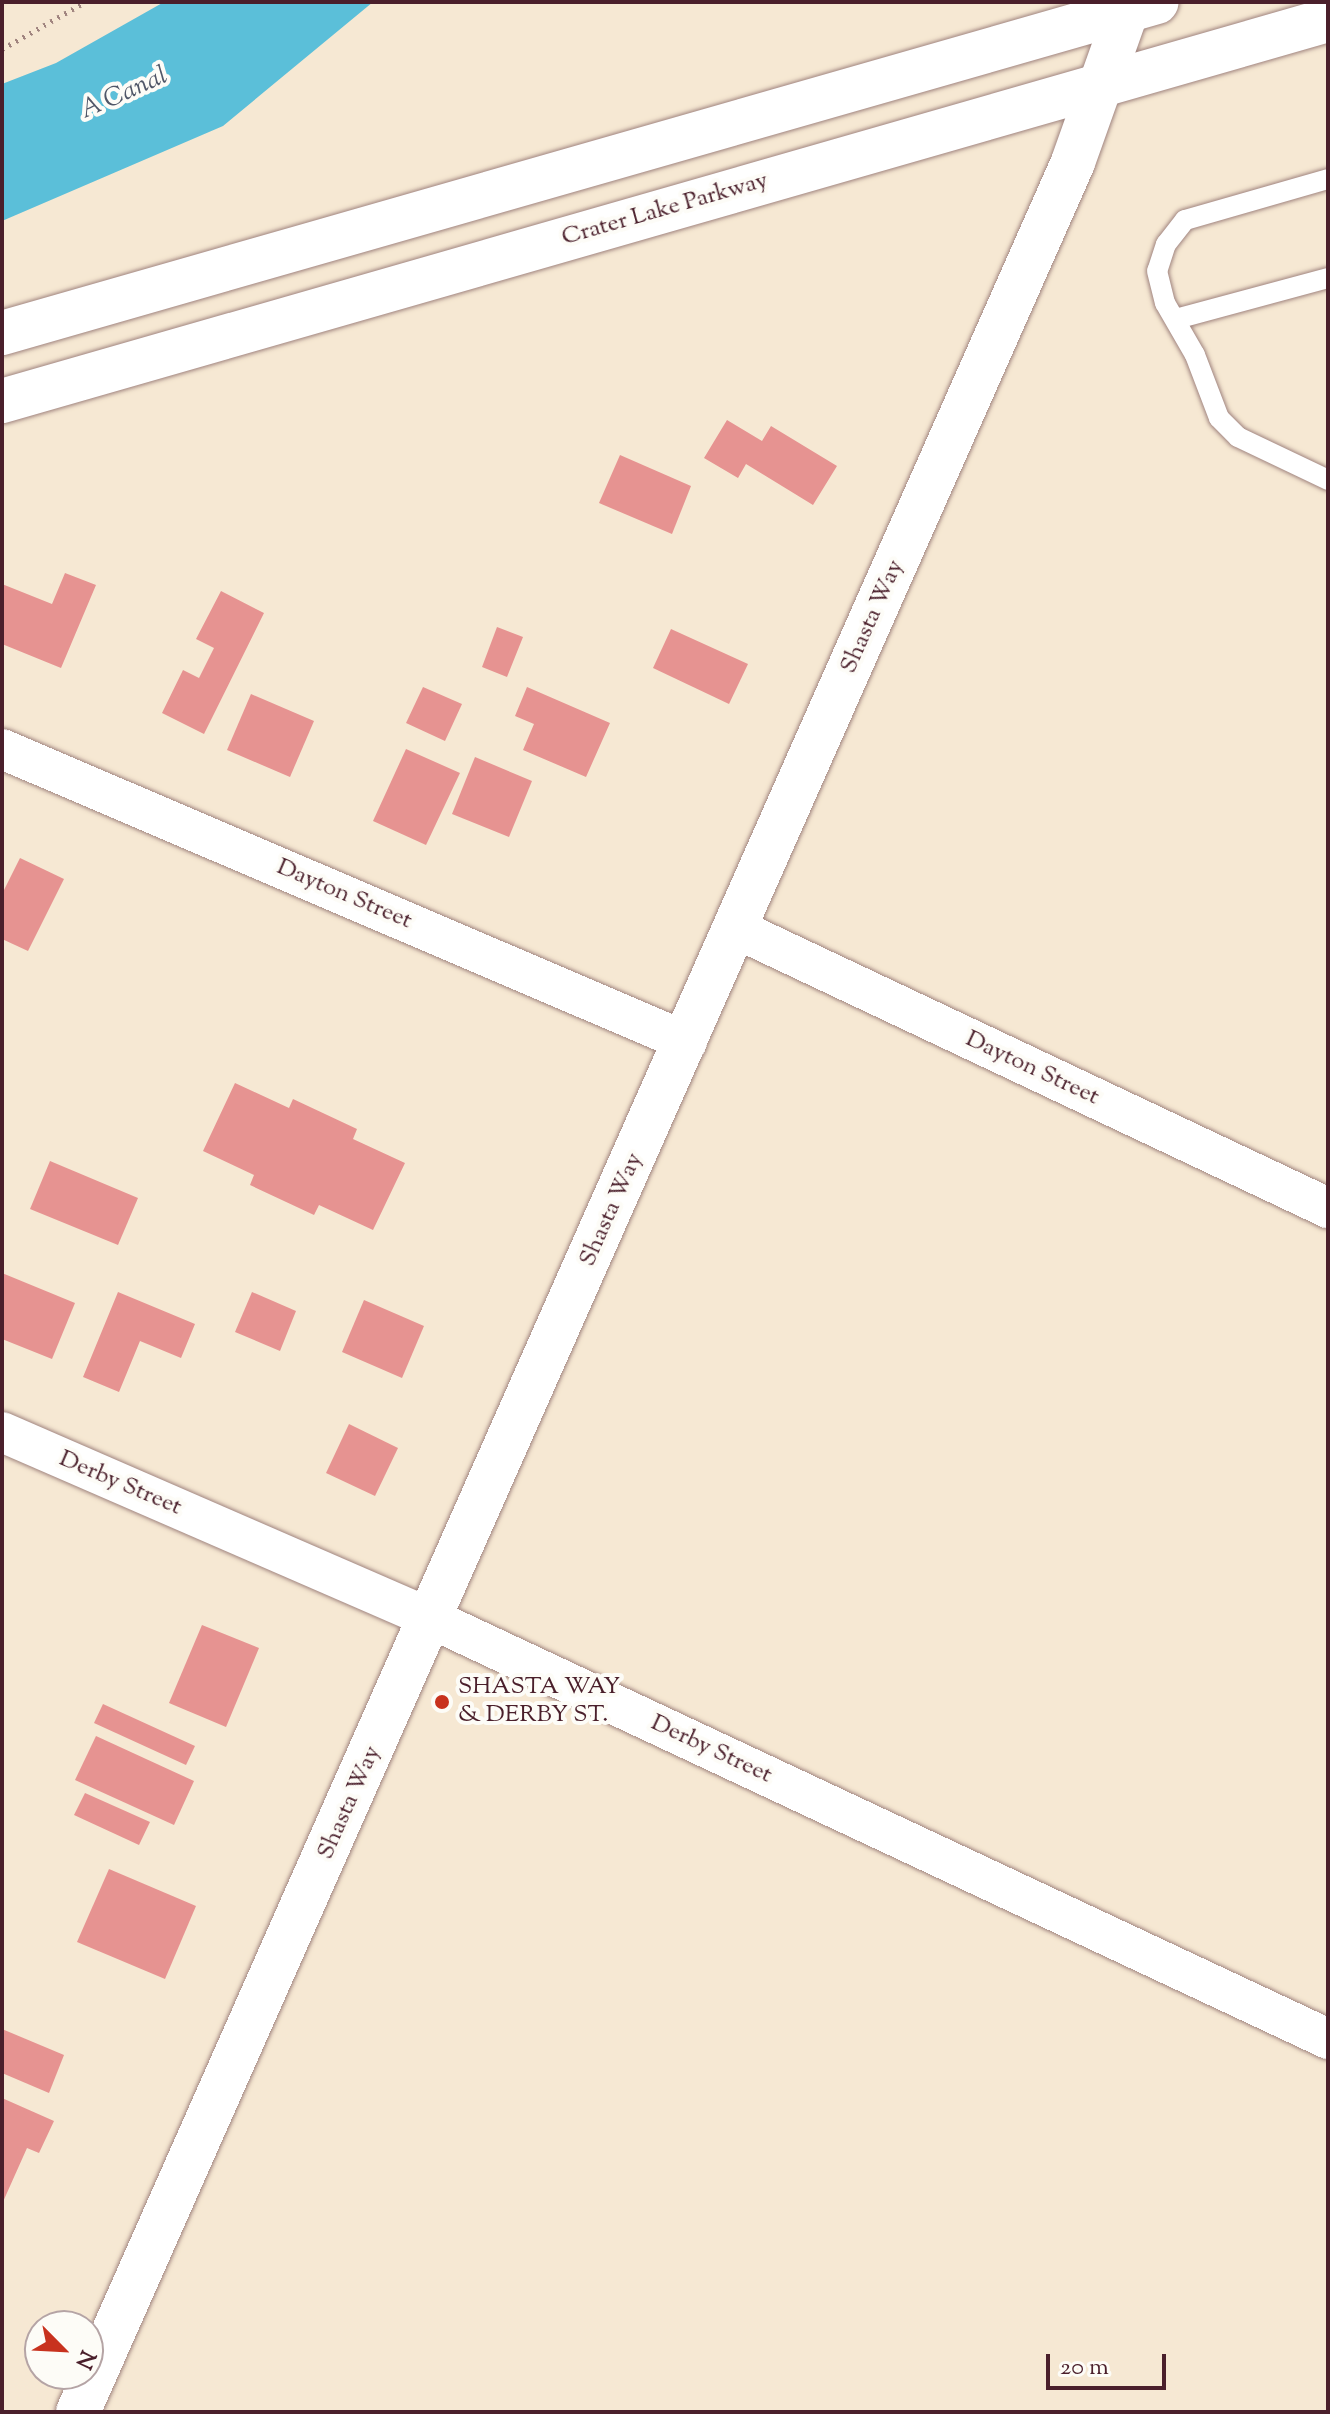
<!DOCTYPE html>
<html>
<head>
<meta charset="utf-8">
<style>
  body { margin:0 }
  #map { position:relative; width:1330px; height:2414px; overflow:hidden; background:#f6e8d3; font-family:"Sorts Mill Goudy",serif }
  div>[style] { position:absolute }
  .water>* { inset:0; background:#5bbfd9 }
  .building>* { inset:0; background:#e69391 }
  .path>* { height:5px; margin-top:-2.5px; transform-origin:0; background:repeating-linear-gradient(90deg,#a0847f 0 2px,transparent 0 8px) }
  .roads { filter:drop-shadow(0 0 2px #a0847f) drop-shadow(0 0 2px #a0847f) }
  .service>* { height:20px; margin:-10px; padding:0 10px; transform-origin:10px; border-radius:10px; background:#fff }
  .minor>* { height:40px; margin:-20px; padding:0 20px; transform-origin:20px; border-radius:20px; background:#fff }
  .secondary>* { height:44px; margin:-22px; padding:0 22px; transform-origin:22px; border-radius:22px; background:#fff }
  .primary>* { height:44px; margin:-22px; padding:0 22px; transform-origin:22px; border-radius:22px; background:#fff }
  .dots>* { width:22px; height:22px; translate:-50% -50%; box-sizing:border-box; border:4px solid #fdfcf7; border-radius:50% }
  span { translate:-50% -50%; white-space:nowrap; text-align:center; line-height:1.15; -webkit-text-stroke:8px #fdfcf7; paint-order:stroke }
  .street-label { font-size:24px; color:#4a1f2b }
  .poi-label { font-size:24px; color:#4a1f2b }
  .left { translate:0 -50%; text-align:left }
  .water-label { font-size:26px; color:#505768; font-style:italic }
  .frame { position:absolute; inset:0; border:4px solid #4a1f2b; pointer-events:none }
  .north { position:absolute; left:24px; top:2310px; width:80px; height:80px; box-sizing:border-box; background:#fdfcf7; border:2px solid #b5a4a5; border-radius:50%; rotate:114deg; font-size:22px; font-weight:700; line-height:32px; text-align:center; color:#4a1f2b }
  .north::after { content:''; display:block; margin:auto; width:28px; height:36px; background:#c8321e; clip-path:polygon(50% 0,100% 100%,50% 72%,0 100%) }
  .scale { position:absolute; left:1046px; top:2354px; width:120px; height:36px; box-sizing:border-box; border:4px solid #4a1f2b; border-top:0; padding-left:10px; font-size:24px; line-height:28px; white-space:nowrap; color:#4a1f2b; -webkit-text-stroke:6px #fdfcf7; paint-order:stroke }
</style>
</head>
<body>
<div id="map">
  <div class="water">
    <div style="clip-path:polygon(164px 2px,373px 2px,223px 126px,2px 221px,2px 84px,56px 63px)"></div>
  </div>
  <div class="building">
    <div style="clip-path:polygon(727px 420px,762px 441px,771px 426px,837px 466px,813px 505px,746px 464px,738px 478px,704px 458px)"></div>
    <div style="clip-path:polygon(620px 455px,691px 486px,672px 534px,599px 503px)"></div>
    <div style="clip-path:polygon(65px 573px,96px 585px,61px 668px,2px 644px,2px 584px,52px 604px)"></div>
    <div style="clip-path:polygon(221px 591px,264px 613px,204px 734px,162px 713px,183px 670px,199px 678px,214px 648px,196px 639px)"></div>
    <div style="clip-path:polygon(497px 627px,523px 637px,507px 677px,482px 667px)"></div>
    <div style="clip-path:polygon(671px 629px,748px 664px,729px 704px,653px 668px)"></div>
    <div style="clip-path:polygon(423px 687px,462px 704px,445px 741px,406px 723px)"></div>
    <div style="clip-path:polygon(527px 687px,610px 723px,586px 777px,523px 750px,534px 724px,515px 716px)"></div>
    <div style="clip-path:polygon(251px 694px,314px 721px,290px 777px,227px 750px)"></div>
    <div style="clip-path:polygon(406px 749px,460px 773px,426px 845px,373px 821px)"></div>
    <div style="clip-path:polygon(475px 757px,532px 781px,509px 837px,452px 814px)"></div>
    <div style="clip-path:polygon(20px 858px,64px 879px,28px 951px,2px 939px,2px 894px)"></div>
    <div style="clip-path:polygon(235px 1083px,289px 1108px,293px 1099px,357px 1129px,353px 1139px,405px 1163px,373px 1230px,319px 1205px,314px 1215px,250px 1185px,254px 1175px,203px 1151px)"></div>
    <div style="clip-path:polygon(50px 1161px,138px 1198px,118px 1245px,30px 1209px)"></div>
    <div style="clip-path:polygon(2px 1273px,75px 1303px,52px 1359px,2px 1339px)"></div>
    <div style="clip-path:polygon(118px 1292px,195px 1324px,181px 1358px,140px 1341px,119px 1392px,83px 1377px)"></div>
    <div style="clip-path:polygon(252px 1292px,296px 1311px,280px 1351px,235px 1332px)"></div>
    <div style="clip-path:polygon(364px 1300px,424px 1326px,402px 1378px,342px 1352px)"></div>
    <div style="clip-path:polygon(349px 1424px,398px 1448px,375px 1496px,326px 1473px)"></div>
    <div style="clip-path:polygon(202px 1625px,259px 1648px,226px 1727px,169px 1703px)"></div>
    <div style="clip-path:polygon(103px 1704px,195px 1746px,186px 1765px,94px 1723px)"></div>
    <div style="clip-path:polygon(96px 1736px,194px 1781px,174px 1825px,75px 1780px)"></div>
    <div style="clip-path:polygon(85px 1793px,150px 1822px,139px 1845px,74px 1815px)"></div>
    <div style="clip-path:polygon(109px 1869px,196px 1906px,165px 1979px,77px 1942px)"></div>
    <div style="clip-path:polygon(2px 2029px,64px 2055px,49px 2093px,2px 2073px)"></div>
    <div style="clip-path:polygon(2px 2098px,54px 2121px,39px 2153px,27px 2148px,2px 2204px)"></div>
  </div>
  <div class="path">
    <div style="left:2px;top:49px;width:95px;rotate:-29.5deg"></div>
  </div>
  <div class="roads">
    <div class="service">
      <div style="left:1328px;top:179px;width:149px;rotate:164deg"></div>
      <div style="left:1185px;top:220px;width:31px;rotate:128deg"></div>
      <div style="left:1166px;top:244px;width:28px;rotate:108deg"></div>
      <div style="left:1157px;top:271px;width:33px;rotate:76deg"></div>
      <div style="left:1165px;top:303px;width:60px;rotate:60deg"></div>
      <div style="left:1195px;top:355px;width:67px;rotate:69.1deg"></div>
      <div style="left:1219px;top:418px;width:27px;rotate:45deg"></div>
      <div style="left:1238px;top:437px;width:100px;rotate:25.5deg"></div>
      <div style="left:1176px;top:319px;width:157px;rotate:-15.1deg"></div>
    </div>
    <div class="minor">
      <div style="left:2px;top:749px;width:745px;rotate:23.16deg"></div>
      <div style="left:737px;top:929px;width:654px;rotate:25.27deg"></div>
      <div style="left:2px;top:1432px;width:469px;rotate:23.5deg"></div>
      <div style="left:432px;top:1619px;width:990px;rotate:25.11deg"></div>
    </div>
    <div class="secondary">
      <div style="left:78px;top:2412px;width:2460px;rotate:-66.14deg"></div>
      <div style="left:1073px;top:162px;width:170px;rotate:-70.4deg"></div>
    </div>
    <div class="primary">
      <div style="left:2px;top:333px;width:1201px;rotate:-15.99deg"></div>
      <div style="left:2px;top:401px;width:1380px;rotate:-16.03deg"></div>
    </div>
  </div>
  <div class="dots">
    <div style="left:442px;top:1702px;background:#c8321e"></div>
  </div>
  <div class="street-label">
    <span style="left:665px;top:210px;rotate:-16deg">Crater Lake Parkway</span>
    <span style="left:873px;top:617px;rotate:-66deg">Shasta Way</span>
    <span style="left:344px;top:895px;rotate:23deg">Dayton Street</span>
    <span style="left:1032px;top:1069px;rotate:25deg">Dayton Street</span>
    <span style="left:612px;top:1210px;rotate:-66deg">Shasta Way</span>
    <span style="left:120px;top:1484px;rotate:23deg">Derby Street</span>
    <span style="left:711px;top:1750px;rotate:25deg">Derby Street</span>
    <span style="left:350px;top:1803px;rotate:-66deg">Shasta Way</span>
  </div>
  <div class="poi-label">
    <span class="left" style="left:458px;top:1702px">SHASTA WAY<br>&amp; DERBY ST.</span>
  </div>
  <div class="water-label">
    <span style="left:124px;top:94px;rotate:-24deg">A Canal</span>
  </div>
  <div class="frame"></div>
  <div class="north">N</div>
  <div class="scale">20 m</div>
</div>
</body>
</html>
